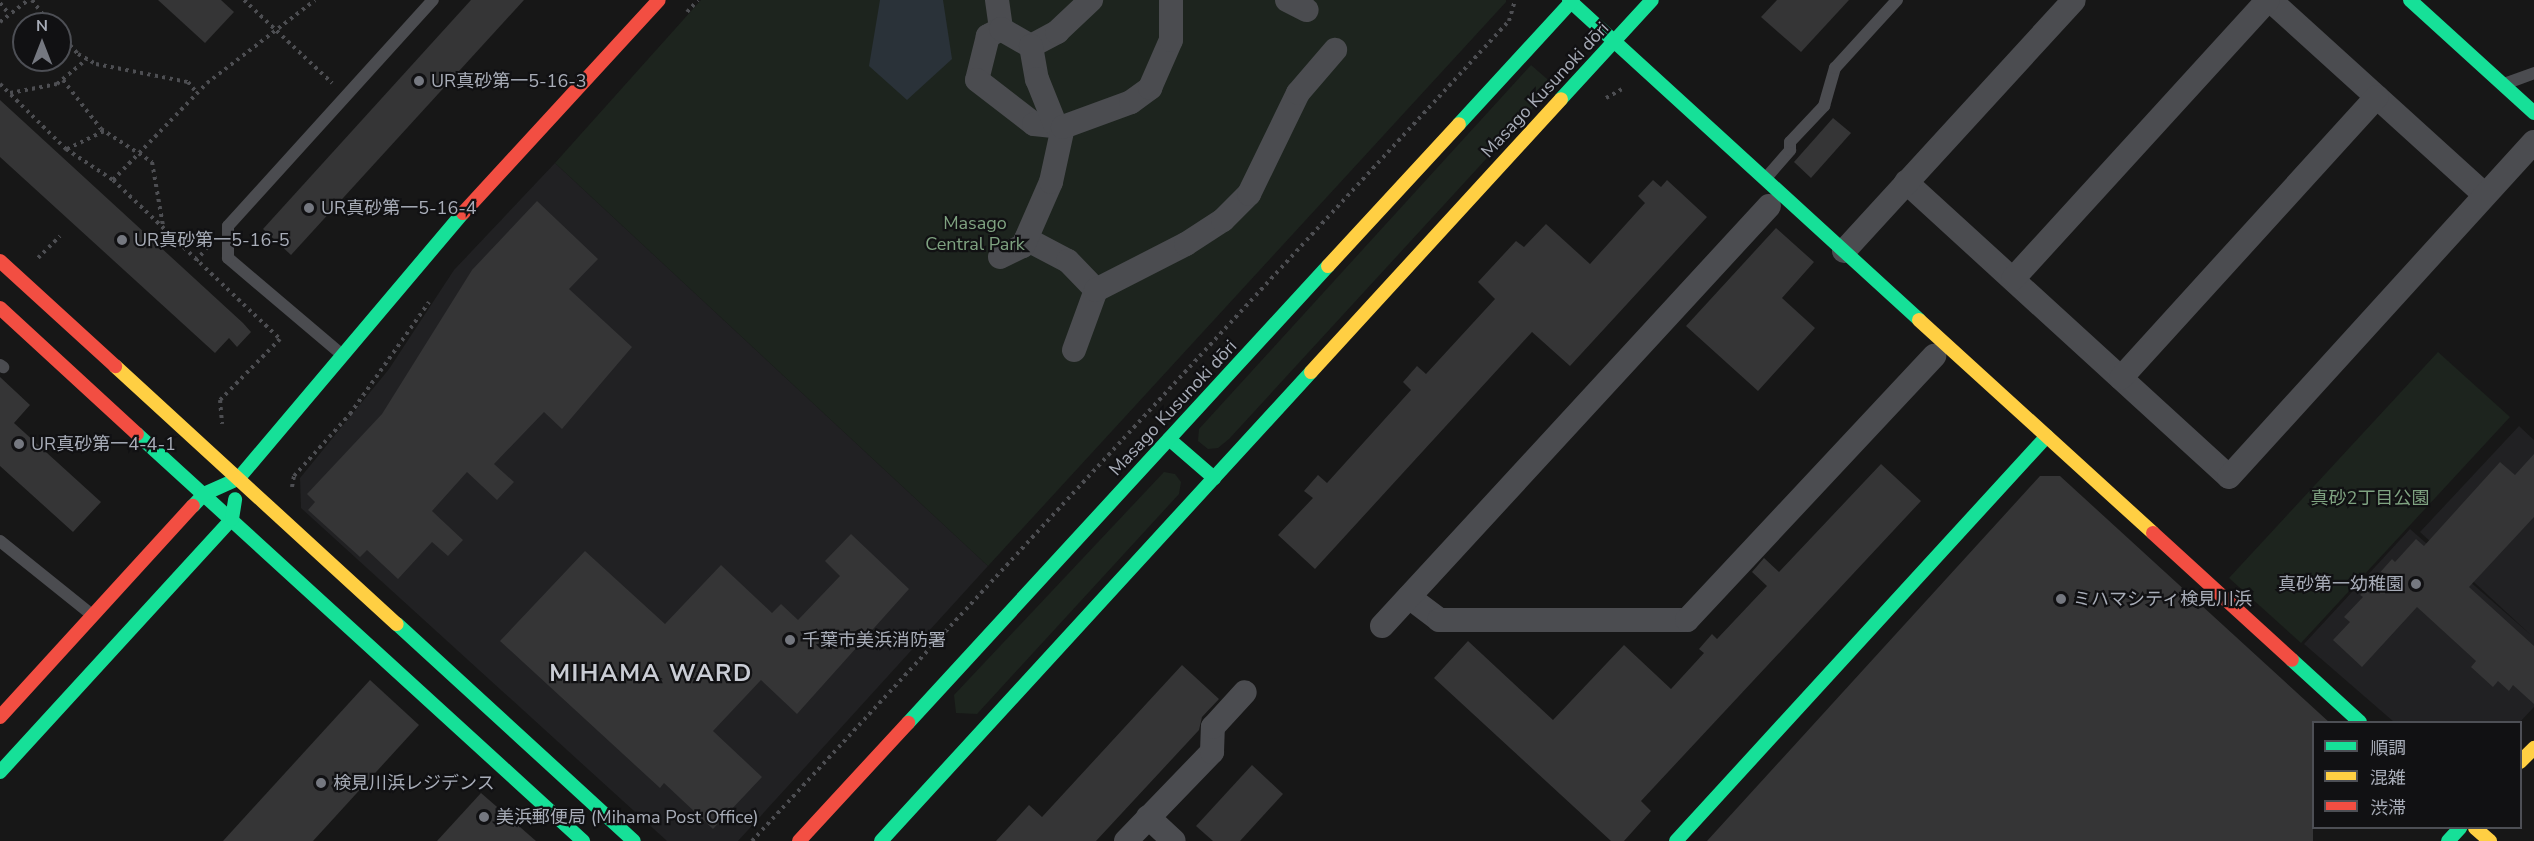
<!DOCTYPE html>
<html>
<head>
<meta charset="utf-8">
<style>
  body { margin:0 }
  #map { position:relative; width:2534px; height:841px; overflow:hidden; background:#171717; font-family:"Nunito Sans","Noto Sans JP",sans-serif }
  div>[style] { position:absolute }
  .built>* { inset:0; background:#212123 }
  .green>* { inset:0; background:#1d241e }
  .water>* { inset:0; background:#2a3239 }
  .building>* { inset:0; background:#353536 }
  .path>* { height:4px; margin-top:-2px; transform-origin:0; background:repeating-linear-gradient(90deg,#4d4e52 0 3px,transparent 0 7.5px) }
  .lane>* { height:12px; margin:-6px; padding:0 6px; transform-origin:6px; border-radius:6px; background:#4b4c50 }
  .street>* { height:24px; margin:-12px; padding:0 12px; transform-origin:12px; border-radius:12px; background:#4b4c50 }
  .fast>* { height:14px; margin:-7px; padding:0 7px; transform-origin:7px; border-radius:7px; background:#16e098 }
  .slow>* { height:14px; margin:-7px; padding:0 7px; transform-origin:7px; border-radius:7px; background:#ffcf43 }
  .jam>* { height:14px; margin:-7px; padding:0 7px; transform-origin:7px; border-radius:7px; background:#f24e42 }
  .dots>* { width:16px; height:16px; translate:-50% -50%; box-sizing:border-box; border:3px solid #111113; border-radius:50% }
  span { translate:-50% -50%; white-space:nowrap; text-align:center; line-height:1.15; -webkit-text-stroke:4.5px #111113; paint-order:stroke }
  .poi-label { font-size:18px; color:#a8adb8 }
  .left { translate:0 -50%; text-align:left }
  .right { translate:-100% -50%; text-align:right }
  .street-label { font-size:18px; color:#a8adb8 }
  .park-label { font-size:18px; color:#7fa381 }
  .district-label { font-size:24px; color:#c9ccd4; font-weight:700; letter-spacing:1.5px }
  .legend { position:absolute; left:2312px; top:721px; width:210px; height:108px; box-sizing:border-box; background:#111113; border:2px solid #4d4f55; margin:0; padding:8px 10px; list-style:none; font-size:18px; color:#a8adb8 }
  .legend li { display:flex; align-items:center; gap:12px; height:30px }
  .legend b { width:30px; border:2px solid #4d4f55 }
  .north { position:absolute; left:12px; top:12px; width:60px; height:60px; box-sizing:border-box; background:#111113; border:2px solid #4d4f55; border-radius:50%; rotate:0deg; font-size:16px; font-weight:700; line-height:24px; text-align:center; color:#a8adb8 }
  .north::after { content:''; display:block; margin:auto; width:21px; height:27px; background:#757880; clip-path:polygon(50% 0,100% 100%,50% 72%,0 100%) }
</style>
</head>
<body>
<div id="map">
  <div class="built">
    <div style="clip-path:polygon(555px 163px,988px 566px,738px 841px,667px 841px,301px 508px,300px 478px,389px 369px,454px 270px)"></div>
    <div style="clip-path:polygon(2519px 426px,2534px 440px,2534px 707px,2520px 722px,2394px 722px,2304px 644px,2410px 529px,2532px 636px,2420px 532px)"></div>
  </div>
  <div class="green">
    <div style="clip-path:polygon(701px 0,1506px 0,1506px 2px,988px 566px,555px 163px)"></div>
    <div style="clip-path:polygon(1531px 65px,1554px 85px,1229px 439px,1218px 448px,1208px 449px,1198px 441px,1199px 429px)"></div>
    <div style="clip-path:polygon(2438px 352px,2510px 417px,2301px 643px,2229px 578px)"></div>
    <div style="clip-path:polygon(1164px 472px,1175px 474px,1181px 482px,1179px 494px,977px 714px,956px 713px,954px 695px)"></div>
  </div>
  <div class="water">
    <div style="clip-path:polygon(880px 0,943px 0,952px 59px,907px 100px,869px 66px)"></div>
  </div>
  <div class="building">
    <div style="clip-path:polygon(158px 0,221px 0,234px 12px,205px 43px)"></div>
    <div style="clip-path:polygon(471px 0,524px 0,291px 255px,263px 229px)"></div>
    <div style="clip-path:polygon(1777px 0,1849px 0,1801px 52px,1761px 17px)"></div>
    <div style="clip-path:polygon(0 100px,243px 323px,251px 332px,237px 347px,229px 338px,215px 353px,0 157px)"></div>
    <div style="clip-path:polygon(1833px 118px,1851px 133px,1811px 178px,1794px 162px)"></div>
    <div style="clip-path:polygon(1653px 180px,1661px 187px,1667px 180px,1707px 217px,1570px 366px,1532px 332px,1315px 569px,1278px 535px,1313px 498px,1304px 491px,1318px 475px,1327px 483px,1411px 390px,1403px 382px,1417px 366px,1426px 374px,1495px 299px,1478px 282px,1516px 241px,1524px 247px,1546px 224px,1590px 264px,1645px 203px,1638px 196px)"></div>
    <div style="clip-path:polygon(537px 201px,598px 259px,569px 289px,632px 347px,562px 429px,544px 412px,494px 464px,514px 482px,497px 500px,467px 472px,432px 511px,463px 540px,448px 556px,432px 542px,398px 579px,367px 550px,360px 557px,308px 510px,315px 502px,307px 494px,382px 414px,472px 270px)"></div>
    <div style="clip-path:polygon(1776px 228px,1814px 262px,1782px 298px,1815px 328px,1758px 391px,1686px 326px)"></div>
    <div style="clip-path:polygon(0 377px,30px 405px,14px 423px,101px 502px,73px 532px,0 466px)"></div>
    <div style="clip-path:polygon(2534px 454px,2534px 517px,2469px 587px,2534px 646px,2534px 704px,2513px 685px,2509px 691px,2498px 681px,2493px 687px,2471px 667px,2476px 661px,2417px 607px,2362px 667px,2333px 640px,2350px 622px,2344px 617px,2363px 597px,2360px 595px,2392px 559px,2395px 562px,2416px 539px,2424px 546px,2500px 462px,2515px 475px)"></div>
    <div style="clip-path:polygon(1881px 464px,1921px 501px,1641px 801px,1651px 811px,1624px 841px,1611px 841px,1434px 678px,1468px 641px,1553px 720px,1624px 645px,1671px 689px,1704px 653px,1699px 649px,1712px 634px,1717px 639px,1767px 586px,1752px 572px,1764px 558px,1779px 572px)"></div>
    <div style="clip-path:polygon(2040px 476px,2060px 476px,2330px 723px,2313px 723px,2313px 841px,1707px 841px)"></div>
    <div style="clip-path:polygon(851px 534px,909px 589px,797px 714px,761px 680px,713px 731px,762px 777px,713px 829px,664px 783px,660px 788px,500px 641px,585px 551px,665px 624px,721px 565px,772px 613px,781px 604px,798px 620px,840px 576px,825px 561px)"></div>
    <div style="clip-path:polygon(1182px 665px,1219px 699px,1202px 717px,1199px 730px,1096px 841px,996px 841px,1029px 805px,1042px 817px)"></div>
    <div style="clip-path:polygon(370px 680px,419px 725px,313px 841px,223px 841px)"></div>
    <div style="clip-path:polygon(1252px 765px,1283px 794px,1240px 841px,1213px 841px,1196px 826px)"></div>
    <div style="clip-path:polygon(481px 793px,536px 841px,437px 841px)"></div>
  </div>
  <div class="path">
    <div style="left:32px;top:0;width:30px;rotate:53deg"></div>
    <div style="left:244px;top:0;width:121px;rotate:43.3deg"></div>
    <div style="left:0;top:3px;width:13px;rotate:51deg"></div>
    <div style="left:687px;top:12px;width:16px;rotate:-47deg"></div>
    <div style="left:0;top:22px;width:36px;rotate:-38deg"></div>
    <div style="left:60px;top:34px;width:27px;rotate:48deg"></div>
    <div style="left:78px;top:54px;width:21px;rotate:29deg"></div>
    <div style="left:96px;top:64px;width:94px;rotate:11.1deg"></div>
    <div style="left:188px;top:82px;width:14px;rotate:51deg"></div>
    <div style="left:63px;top:80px;width:62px;rotate:52.2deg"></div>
    <div style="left:101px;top:129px;width:61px;rotate:32.9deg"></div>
    <div style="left:152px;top:162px;width:65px;rotate:80.2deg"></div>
    <div style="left:0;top:84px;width:93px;rotate:44.6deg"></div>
    <div style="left:66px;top:149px;width:56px;rotate:33.4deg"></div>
    <div style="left:113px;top:180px;width:231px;rotate:43.6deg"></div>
    <div style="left:280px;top:339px;width:86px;rotate:134.5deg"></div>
    <div style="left:220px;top:400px;width:24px;rotate:85deg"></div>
    <div style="left:10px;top:93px;width:48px;rotate:-10.8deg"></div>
    <div style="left:57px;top:84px;width:39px;rotate:-40deg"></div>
    <div style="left:1606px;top:98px;width:18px;rotate:-29deg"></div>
    <div style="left:67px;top:149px;width:41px;rotate:-25.9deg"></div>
    <div style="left:113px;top:180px;width:135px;rotate:-45.9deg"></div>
    <div style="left:207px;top:83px;width:136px;rotate:-37.5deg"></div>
    <div style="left:38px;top:258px;width:31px;rotate:-45deg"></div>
    <div style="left:196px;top:261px;width:21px;rotate:-51deg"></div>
    <div style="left:292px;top:487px;width:11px;rotate:-80deg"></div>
    <div style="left:294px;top:476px;width:84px;rotate:-47.9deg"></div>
    <div style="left:350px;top:414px;width:137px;rotate:-54.8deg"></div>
    <div style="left:752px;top:841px;width:1116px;rotate:-47.29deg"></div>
    <div style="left:1509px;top:21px;width:22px;rotate:-74deg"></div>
  </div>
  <div class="lane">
    <div style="left:2507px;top:83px;width:29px;rotate:-20deg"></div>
    <div style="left:1766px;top:178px;width:37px;rotate:-49deg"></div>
    <div style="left:1790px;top:150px;width:8px;rotate:-90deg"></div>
    <div style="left:1790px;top:142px;width:50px;rotate:-46.6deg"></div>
    <div style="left:1824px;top:106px;width:40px;rotate:-74deg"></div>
    <div style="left:1835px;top:68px;width:92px;rotate:-47.6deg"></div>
    <div style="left:340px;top:353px;width:147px;rotate:-139.7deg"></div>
    <div style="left:228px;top:258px;width:32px;rotate:-90deg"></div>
    <div style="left:228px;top:226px;width:305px;rotate:-47.8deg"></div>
    <div style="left:0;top:365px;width:4px;rotate:34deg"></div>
    <div style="left:0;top:541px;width:118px;rotate:38.8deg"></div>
  </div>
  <div class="street">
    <div style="left:997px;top:0;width:29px;rotate:82deg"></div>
    <div style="left:1001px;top:29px;width:15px;rotate:152deg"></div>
    <div style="left:988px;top:36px;width:45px;rotate:104deg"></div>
    <div style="left:977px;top:80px;width:72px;rotate:37.7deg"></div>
    <div style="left:1034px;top:124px;width:29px;rotate:6deg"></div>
    <div style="left:1287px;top:0;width:22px;rotate:27deg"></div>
    <div style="left:2270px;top:0;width:290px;rotate:42.2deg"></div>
    <div style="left:1001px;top:29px;width:34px;rotate:30deg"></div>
    <div style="left:1031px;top:46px;width:30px;rotate:-28deg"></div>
    <div style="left:1057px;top:32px;width:47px;rotate:-43.3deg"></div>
    <div style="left:1031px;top:46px;width:34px;rotate:80deg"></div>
    <div style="left:1037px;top:79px;width:48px;rotate:68.2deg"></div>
    <div style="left:1906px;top:182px;width:437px;rotate:42.4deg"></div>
    <div style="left:2229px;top:477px;width:453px;rotate:-47.7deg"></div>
    <div style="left:1026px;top:239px;width:47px;rotate:27.6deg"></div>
    <div style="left:1068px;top:261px;width:40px;rotate:46deg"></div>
    <div style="left:1844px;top:251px;width:340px;rotate:-47.5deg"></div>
    <div style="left:1000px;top:257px;width:25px;rotate:-26deg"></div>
    <div style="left:1023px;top:246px;width:70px;rotate:-66.4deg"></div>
    <div style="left:1051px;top:182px;width:56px;rotate:-77.7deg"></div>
    <div style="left:1063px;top:127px;width:72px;rotate:-20.2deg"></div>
    <div style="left:1131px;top:102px;width:24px;rotate:-36deg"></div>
    <div style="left:1150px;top:88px;width:52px;rotate:-66.4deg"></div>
    <div style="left:1171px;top:40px;width:40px;rotate:-90deg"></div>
    <div style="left:2013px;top:279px;width:378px;rotate:-47.6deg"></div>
    <div style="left:1074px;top:350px;width:64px;rotate:-69.9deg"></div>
    <div style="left:1096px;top:290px;width:101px;rotate:-27.1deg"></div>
    <div style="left:1186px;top:244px;width:44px;rotate:-33deg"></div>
    <div style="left:1223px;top:220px;width:37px;rotate:-45deg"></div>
    <div style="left:1249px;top:194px;width:112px;rotate:-64.1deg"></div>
    <div style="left:1298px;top:93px;width:57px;rotate:-49.3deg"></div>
    <div style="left:2121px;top:378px;width:380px;rotate:-47.7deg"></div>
    <div style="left:1409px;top:597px;width:38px;rotate:37deg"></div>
    <div style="left:1439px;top:620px;width:248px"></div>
    <div style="left:1687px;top:620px;width:362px;rotate:-46.9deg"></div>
    <div style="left:1382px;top:626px;width:571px;rotate:-47.34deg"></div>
    <div style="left:1148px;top:817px;width:35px;rotate:43deg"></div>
    <div style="left:1126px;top:841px;width:124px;rotate:-46deg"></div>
    <div style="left:1212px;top:752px;width:25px;rotate:-88deg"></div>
    <div style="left:1213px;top:727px;width:47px;rotate:-47.6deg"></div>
  </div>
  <div class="fast">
    <div style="left:1569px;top:0;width:474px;rotate:42.4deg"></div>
    <div style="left:2410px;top:0;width:168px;rotate:42.3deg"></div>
    <div style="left:1561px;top:99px;width:134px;rotate:-47.4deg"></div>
    <div style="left:1459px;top:124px;width:168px;rotate:-47.4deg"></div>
    <div style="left:137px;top:434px;width:604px;rotate:42.38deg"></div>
    <div style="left:1169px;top:439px;width:60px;rotate:40.9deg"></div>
    <div style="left:193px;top:506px;width:16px;rotate:-47deg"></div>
    <div style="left:204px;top:494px;width:37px;rotate:-24deg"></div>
    <div style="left:238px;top:479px;width:348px;rotate:-49.8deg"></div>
    <div style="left:397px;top:624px;width:321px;rotate:42.5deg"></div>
    <div style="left:2292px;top:660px;width:92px;rotate:42.4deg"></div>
    <div style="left:908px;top:723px;width:621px;rotate:-47.42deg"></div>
    <div style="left:0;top:772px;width:343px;rotate:-47.5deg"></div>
    <div style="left:232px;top:519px;width:20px;rotate:-81deg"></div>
    <div style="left:881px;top:841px;width:636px;rotate:-47.48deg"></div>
    <div style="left:1676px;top:841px;width:549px;rotate:-47.51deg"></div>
    <div style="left:2448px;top:841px;width:18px;rotate:-47deg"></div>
  </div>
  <div class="slow">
    <div style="left:1328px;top:266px;width:193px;rotate:-47.3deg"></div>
    <div style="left:1919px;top:320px;width:316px;rotate:42.3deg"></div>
    <div style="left:115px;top:366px;width:382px;rotate:42.5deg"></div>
    <div style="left:1311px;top:372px;width:370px;rotate:-47.5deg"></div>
    <div style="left:2520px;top:762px;width:20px;rotate:-45deg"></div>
    <div style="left:2475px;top:828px;width:20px;rotate:41deg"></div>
  </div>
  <div class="jam">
    <div style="left:463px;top:213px;width:289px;rotate:-47.4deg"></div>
    <div style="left:0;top:261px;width:156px;rotate:42.4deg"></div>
    <div style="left:0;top:308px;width:186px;rotate:42.6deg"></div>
    <div style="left:2153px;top:533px;width:188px;rotate:42.4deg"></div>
    <div style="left:0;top:717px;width:286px;rotate:-47.6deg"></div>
    <div style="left:799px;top:841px;width:161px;rotate:-47.3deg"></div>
  </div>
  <div class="dots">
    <div style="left:419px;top:81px;background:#757880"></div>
    <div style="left:309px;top:208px;background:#757880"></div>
    <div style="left:122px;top:240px;background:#757880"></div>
    <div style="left:19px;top:444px;background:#757880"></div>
    <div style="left:2416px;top:584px;background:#757880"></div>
    <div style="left:2061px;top:599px;background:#757880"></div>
    <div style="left:790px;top:640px;background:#757880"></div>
    <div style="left:321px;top:783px;background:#757880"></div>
    <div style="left:484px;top:817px;background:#757880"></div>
  </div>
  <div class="poi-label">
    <span class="left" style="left:431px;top:81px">UR真砂第一5-16-3</span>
    <span class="left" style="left:321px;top:208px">UR真砂第一5-16-4</span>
    <span class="left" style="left:134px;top:240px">UR真砂第一5-16-5</span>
    <span class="left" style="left:31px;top:444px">UR真砂第一4-4-1</span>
    <span class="right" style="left:2404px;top:584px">真砂第一幼稚園</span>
    <span class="left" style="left:2073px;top:599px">ミハマシティ検見川浜</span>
    <span class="left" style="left:802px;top:640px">千葉市美浜消防署</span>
    <span class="left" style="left:333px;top:783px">検見川浜レジデンス</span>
    <span class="left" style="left:496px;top:817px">美浜郵便局 (Mihama Post Office)</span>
  </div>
  <div class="street-label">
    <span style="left:1545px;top:90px;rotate:-47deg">Masago Kusunoki dōri</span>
    <span style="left:1173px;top:408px;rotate:-47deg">Masago Kusunoki dōri</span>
  </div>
  <div class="park-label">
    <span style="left:975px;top:234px">Masago<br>Central Park</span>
    <span style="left:2370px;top:498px">真砂2丁目公園</span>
  </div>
  <div class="district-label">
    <span style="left:651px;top:674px">MIHAMA WARD</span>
  </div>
  <ul class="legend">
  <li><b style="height:8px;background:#16e098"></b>順調</li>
  <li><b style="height:8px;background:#ffcf43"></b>混雑</li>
  <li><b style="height:8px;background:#f24e42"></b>渋滞</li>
  </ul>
  <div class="north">N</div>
</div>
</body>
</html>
